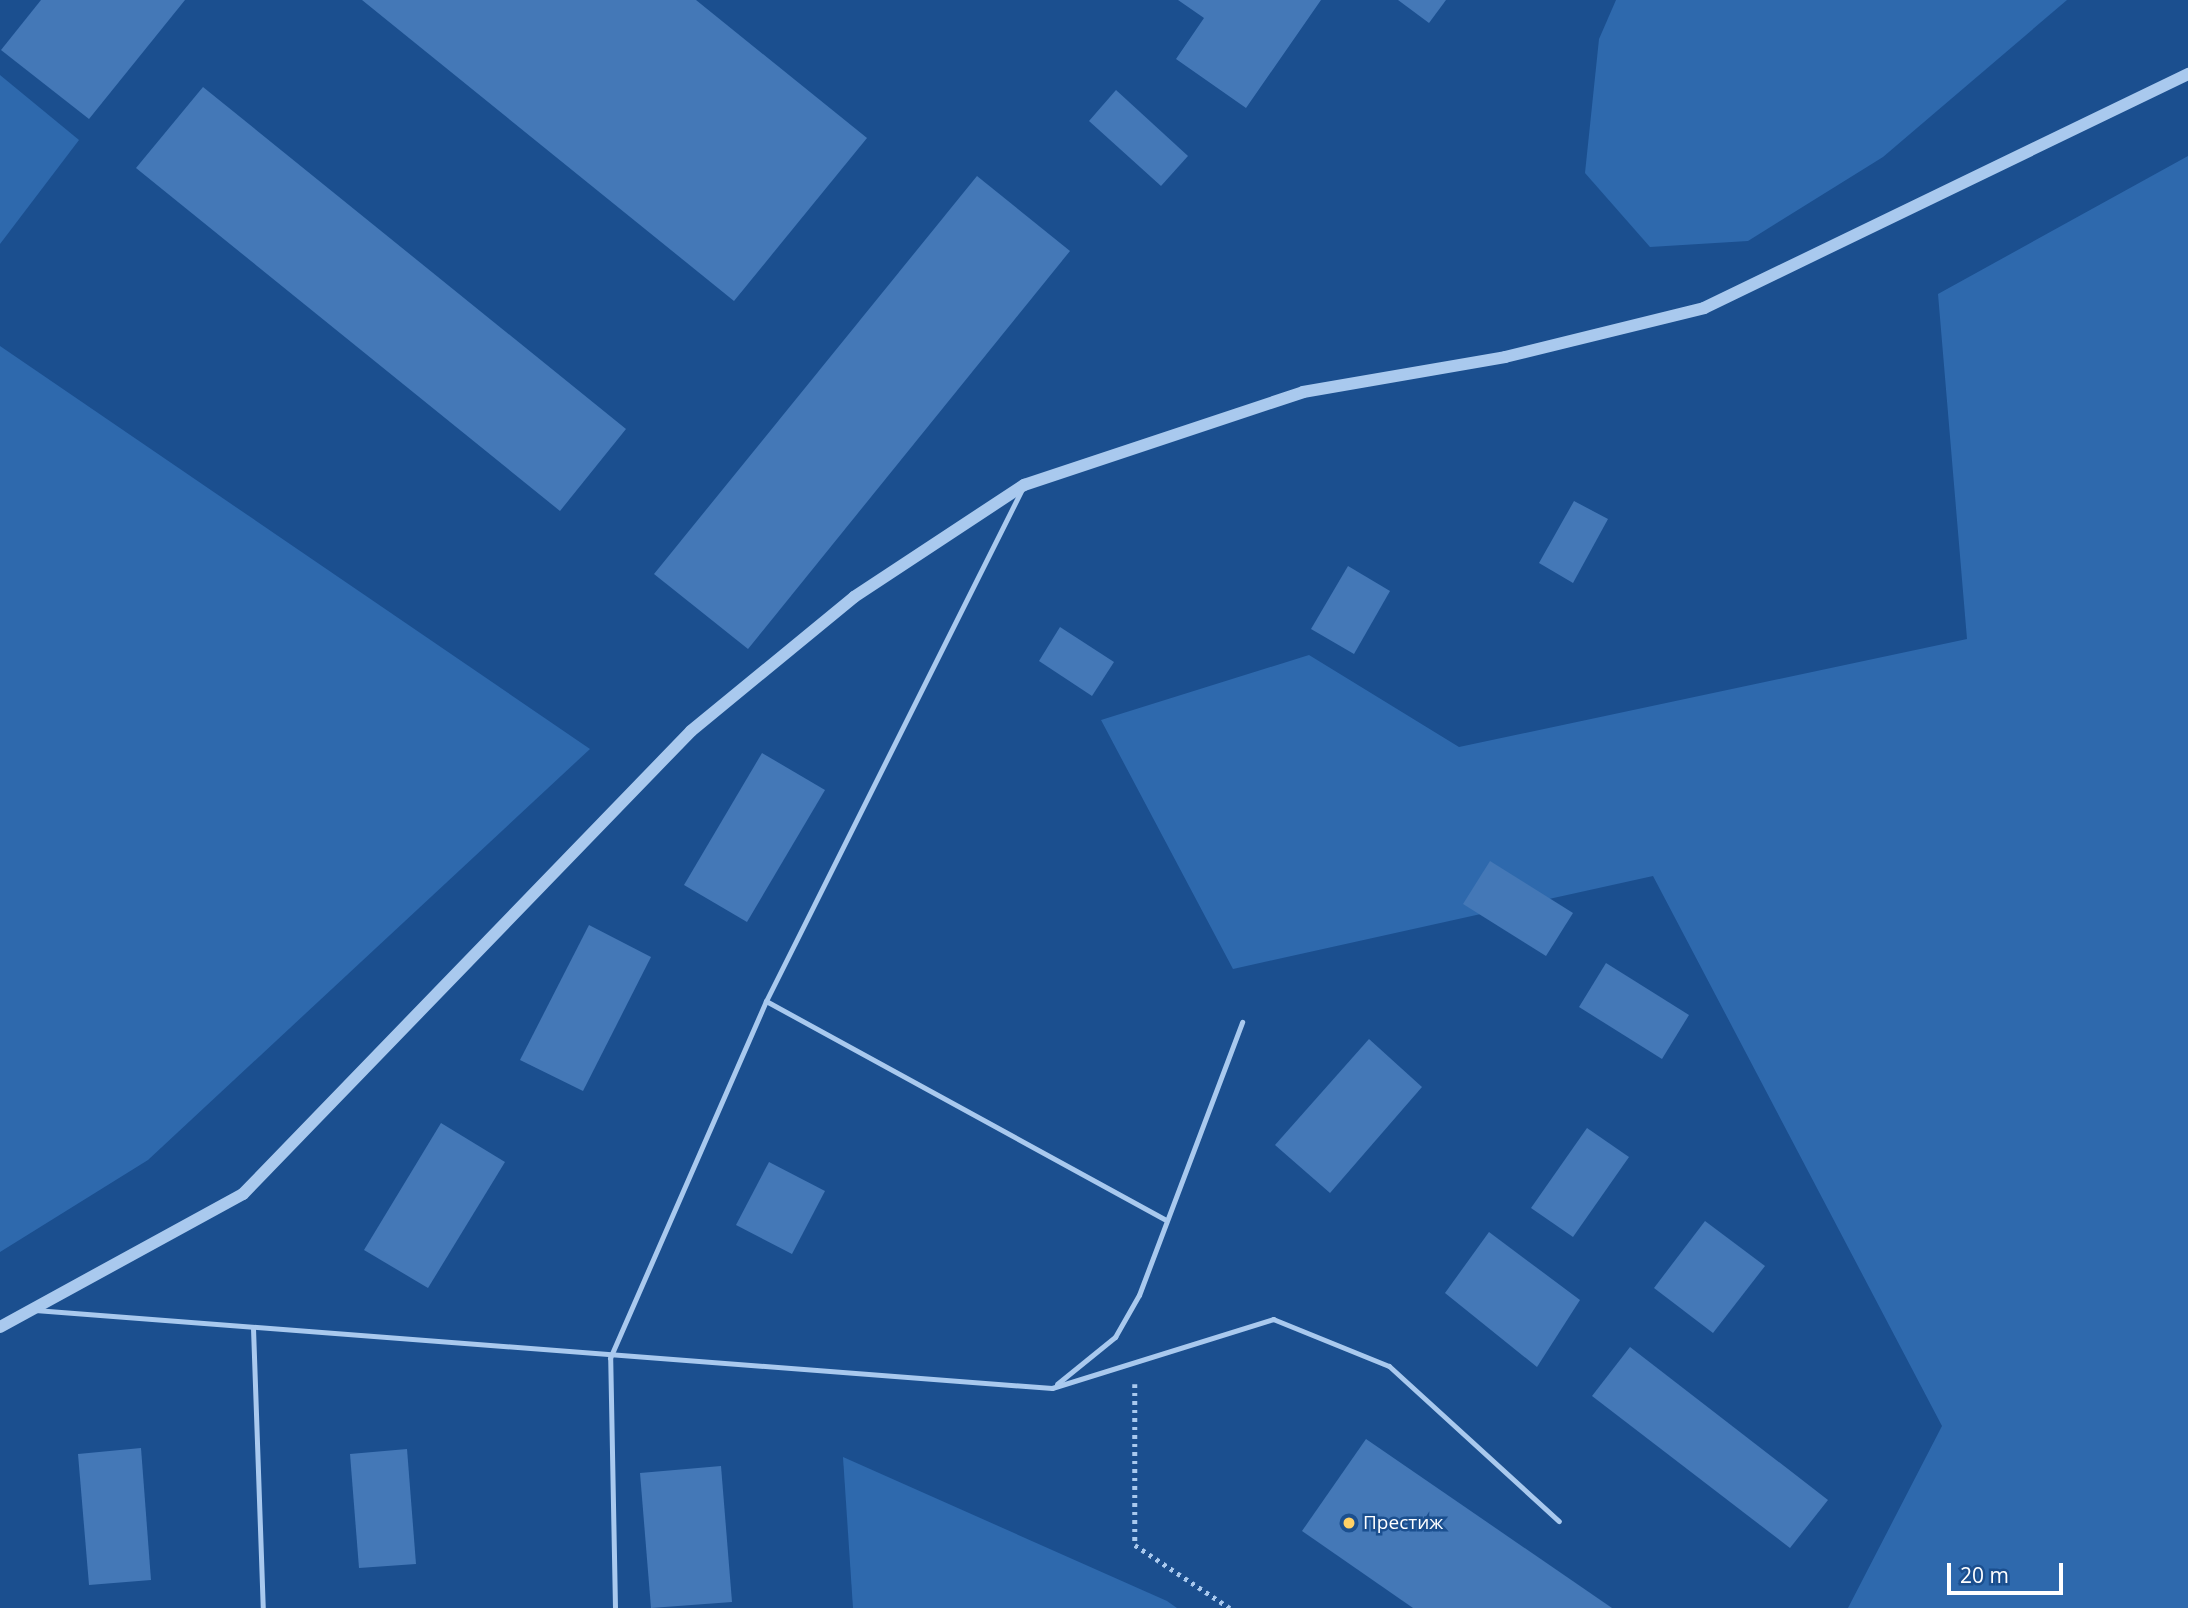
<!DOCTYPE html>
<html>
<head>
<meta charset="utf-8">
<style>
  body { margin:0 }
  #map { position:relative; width:2188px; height:1608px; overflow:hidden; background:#1b4f8f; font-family:"Open Sans",sans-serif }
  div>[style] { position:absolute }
  .green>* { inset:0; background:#2e69ad }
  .building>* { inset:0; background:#4478b7 }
  .path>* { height:4.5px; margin-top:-2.25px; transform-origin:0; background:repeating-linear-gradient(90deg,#a9c9ee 0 3.5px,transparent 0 8.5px) }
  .service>* { height:5px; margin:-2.5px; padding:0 2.5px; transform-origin:2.5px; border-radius:2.5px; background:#a9c9ee }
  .tertiary>* { height:12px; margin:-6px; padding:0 6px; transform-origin:6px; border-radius:6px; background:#a9c9ee }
  .dots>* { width:19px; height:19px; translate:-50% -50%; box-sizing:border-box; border:4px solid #1b4f8f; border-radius:50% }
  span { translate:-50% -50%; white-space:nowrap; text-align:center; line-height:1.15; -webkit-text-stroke:5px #1b4f8f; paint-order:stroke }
  .poi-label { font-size:19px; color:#fff }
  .left { translate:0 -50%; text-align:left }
  .scale { position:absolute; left:1947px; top:1563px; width:116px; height:32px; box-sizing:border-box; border:4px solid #fff; border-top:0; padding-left:9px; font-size:21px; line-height:24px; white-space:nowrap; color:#fff; -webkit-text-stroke:5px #1b4f8f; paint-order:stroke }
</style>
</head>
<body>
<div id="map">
  <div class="green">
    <div style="clip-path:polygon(1616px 0,2067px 0,1883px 157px,1748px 241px,1650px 247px,1585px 173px,1599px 39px)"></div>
    <div style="clip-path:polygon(0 75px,79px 140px,0 244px)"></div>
    <div style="clip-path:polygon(2188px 156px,2188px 1608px,1848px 1608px,1942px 1426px,1653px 876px,1233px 969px,1101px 720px,1309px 655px,1459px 747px,1967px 639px,1938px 294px)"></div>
    <div style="clip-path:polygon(0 346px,590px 749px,148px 1160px,0 1252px)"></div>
    <div style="clip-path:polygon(843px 1457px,1167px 1601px,1177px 1608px,853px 1608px)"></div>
  </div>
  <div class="building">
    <div style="clip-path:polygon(41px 0,185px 0,89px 119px,1px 50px)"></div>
    <div style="clip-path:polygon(362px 0,696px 0,867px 138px,734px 301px)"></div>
    <div style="clip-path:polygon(1178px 0,1321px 0,1246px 108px,1176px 59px,1204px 18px)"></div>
    <div style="clip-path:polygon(1398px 0,1446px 0,1429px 23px)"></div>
    <div style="clip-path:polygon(203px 87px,626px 429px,560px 511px,136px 168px)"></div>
    <div style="clip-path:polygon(1116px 90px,1188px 156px,1161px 186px,1089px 121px)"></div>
    <div style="clip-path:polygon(977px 176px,1070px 251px,748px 649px,654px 574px)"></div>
    <div style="clip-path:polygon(1574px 501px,1608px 519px,1573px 583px,1539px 563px)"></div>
    <div style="clip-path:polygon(1348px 566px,1390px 591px,1354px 654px,1311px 629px)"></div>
    <div style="clip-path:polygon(1060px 627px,1114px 662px,1092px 696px,1039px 661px)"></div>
    <div style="clip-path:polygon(762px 753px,825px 790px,747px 922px,684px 885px)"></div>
    <div style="clip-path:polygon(1490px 861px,1573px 913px,1546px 956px,1463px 904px)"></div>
    <div style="clip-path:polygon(589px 925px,651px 957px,583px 1091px,520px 1060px)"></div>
    <div style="clip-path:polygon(1606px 963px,1689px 1015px,1662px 1059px,1579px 1007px)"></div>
    <div style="clip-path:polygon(1369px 1039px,1422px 1087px,1330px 1193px,1275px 1145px)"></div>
    <div style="clip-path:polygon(441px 1123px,505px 1162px,428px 1288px,364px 1250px)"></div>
    <div style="clip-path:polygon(1587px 1128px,1629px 1157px,1573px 1237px,1531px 1208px)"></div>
    <div style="clip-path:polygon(769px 1162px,825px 1191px,792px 1254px,736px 1225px)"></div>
    <div style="clip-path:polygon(1705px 1221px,1765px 1266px,1713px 1333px,1654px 1288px)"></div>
    <div style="clip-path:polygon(1489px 1232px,1580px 1300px,1537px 1367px,1445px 1293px)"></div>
    <div style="clip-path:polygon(1630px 1347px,1828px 1500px,1790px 1548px,1592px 1396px)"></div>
    <div style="clip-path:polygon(1366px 1439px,1612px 1608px,1413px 1608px,1302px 1531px)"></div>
    <div style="clip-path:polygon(141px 1448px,151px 1580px,89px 1585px,78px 1454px)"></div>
    <div style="clip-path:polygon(407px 1449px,416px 1564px,359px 1568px,350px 1454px)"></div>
    <div style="clip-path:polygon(721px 1466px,732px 1602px,651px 1608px,640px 1473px)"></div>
  </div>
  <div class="path">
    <div style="left:1135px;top:1384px;width:161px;rotate:90deg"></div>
    <div style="left:1135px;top:1545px;width:114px;rotate:33.6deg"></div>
  </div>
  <div class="service">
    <div style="left:766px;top:1001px;width:455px;rotate:28.7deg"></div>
    <div style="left:35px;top:1310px;width:1020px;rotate:4.39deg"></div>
    <div style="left:1052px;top:1388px;width:232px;rotate:-17.3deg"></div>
    <div style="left:1273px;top:1319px;width:125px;rotate:22.1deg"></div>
    <div style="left:1389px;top:1366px;width:230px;rotate:42.4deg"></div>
    <div style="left:253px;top:1328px;width:280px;rotate:88deg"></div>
    <div style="left:1057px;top:1384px;width:75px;rotate:-39deg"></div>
    <div style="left:1115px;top:1337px;width:48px;rotate:-60.3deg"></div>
    <div style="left:1139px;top:1295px;width:292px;rotate:-69.3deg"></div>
    <div style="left:615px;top:1608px;width:250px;rotate:-91.1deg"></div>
    <div style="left:610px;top:1358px;width:390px;rotate:-66.4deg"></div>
    <div style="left:766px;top:1001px;width:570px;rotate:-63.43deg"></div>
  </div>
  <div class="tertiary">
    <div style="left:0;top:1327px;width:277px;rotate:-28.7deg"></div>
    <div style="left:243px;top:1194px;width:644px;rotate:-45.94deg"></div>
    <div style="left:691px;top:731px;width:211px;rotate:-39.4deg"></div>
    <div style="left:854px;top:597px;width:204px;rotate:-33.4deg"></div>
    <div style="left:1024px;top:485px;width:294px;rotate:-18.4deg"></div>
    <div style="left:1303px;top:392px;width:205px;rotate:-9.8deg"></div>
    <div style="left:1505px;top:357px;width:205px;rotate:-13.8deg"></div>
    <div style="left:1704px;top:308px;width:538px;rotate:-25.8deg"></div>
  </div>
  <div class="dots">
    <div style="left:1349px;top:1523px;background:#ffd166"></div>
  </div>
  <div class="poi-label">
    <span class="left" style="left:1363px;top:1523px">Престиж</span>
  </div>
  <div class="scale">20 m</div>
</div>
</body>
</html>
